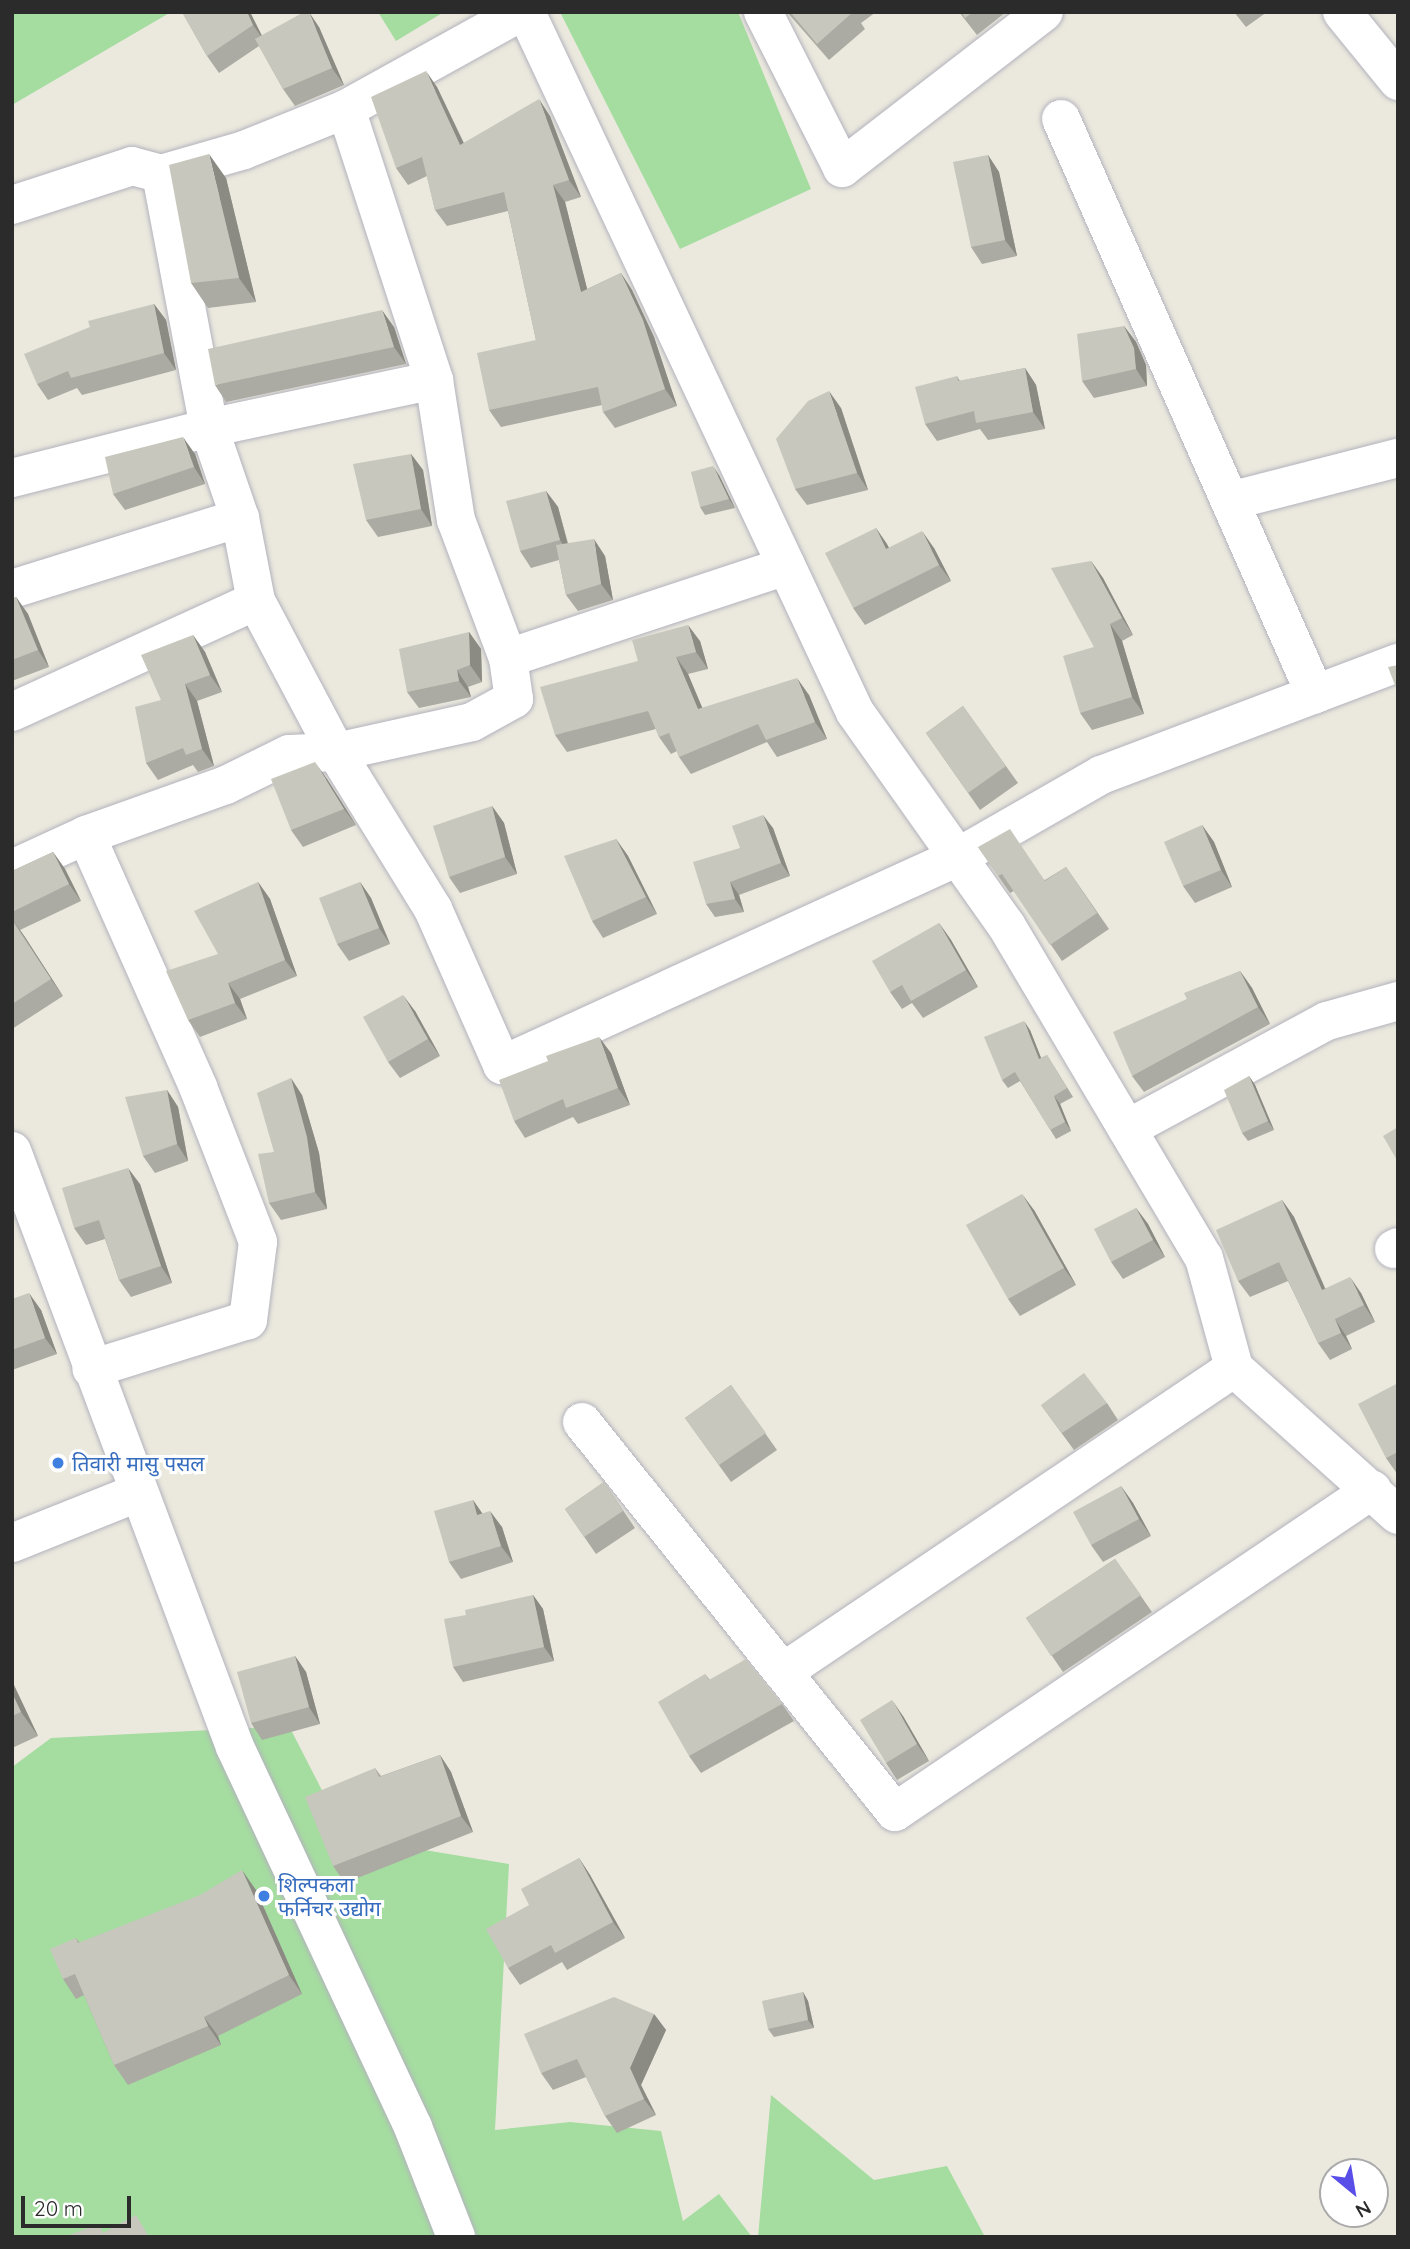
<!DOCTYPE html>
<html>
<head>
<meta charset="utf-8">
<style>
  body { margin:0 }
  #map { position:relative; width:1410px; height:2249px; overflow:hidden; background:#ebe9de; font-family:Quicksand,"Noto Sans Devanagari",sans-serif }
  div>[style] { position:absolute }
  .green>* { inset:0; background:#a5dca0 }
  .roads { filter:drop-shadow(0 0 2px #b3b2bd) drop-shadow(0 0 2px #b3b2bd) }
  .minor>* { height:38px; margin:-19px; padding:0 19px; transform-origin:19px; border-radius:19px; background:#fff }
  .wall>* { inset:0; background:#ababa3 }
  .shaded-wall>* { inset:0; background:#8b8b84 }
  .building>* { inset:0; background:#c7c7bd }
  .dots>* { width:19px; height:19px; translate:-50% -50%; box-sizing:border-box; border:4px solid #fff; border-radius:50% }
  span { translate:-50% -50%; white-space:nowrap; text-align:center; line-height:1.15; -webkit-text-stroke:6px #fff; paint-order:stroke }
  .shop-label { font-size:21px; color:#366cbe }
  .left { translate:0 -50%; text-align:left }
  .frame { position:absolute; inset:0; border:14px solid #2b2b2b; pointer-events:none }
  .north { position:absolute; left:1319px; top:2158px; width:70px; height:70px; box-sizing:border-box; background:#fff; border:2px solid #aaa; border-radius:50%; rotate:150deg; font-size:19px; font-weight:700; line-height:28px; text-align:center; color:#2b2b2b }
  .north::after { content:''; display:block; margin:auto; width:24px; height:32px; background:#594fe8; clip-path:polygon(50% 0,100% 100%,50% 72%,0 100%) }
  .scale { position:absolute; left:21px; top:2196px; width:110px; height:32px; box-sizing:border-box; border:4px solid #2b2b2b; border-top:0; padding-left:9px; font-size:21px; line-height:24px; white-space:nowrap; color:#2b2b2b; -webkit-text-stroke:5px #fff; paint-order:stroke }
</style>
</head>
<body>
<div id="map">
  <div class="green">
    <div style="clip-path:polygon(12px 12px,171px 12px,12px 105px)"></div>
    <div style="clip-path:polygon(378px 12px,444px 12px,396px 41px)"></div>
    <div style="clip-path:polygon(560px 12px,738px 12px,811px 189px,680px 249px)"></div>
    <div style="clip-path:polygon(289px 1726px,346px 1837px,509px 1864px,495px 2130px,570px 2122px,661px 2131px,683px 2221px,719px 2194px,752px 2237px,12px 2237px,12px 1767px,51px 1738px)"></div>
    <div style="clip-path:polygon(771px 2095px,874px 2180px,947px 2166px,985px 2237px,758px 2237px)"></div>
  </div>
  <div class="roads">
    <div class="minor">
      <div style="left:526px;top:12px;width:773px;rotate:64.83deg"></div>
      <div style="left:855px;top:712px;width:261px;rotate:54.7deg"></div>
      <div style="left:1006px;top:925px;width:387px;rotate:59.3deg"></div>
      <div style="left:1204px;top:1258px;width:114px;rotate:74.7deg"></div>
      <div style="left:1234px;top:1368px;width:220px;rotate:41.9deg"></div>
      <div style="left:763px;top:12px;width:175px;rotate:63.1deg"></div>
      <div style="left:842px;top:168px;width:255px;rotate:-37.7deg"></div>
      <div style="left:1342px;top:12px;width:89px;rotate:50.9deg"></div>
      <div style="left:346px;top:109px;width:285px;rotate:72deg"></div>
      <div style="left:434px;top:380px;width:142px;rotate:81.1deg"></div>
      <div style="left:456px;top:520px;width:147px;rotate:69.4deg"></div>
      <div style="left:508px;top:658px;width:293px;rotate:-18.3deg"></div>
      <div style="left:1061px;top:119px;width:629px;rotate:66.17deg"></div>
      <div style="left:161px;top:174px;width:258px;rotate:79.3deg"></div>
      <div style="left:209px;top:428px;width:230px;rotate:-12deg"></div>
      <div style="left:12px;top:205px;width:126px;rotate:-18deg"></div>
      <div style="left:132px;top:166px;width:30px;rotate:15deg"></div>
      <div style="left:161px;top:174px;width:86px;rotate:-16.1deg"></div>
      <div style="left:244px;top:150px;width:110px;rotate:-21.9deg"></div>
      <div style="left:346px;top:109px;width:200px;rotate:-29deg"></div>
      <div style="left:12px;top:478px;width:203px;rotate:-14.2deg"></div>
      <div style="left:209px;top:428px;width:95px;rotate:71deg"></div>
      <div style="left:240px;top:518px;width:85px;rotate:79.1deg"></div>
      <div style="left:256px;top:601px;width:171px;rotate:62.1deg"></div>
      <div style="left:336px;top:752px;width:185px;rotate:58.3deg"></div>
      <div style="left:433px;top:909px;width:171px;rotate:66.1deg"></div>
      <div style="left:502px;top:1065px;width:501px;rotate:-24.52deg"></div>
      <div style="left:958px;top:857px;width:165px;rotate:-29.8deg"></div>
      <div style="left:1101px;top:775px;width:317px;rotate:-20.7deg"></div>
      <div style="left:1230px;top:501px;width:173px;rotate:-14.4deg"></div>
      <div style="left:12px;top:589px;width:239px;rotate:-17.3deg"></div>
      <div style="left:12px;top:712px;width:268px;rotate:-24.5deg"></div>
      <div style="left:86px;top:835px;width:276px;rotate:66deg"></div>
      <div style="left:198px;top:1087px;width:166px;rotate:68.8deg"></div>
      <div style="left:258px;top:1242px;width:79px;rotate:97.3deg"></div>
      <div style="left:248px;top:1320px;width:164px;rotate:162.7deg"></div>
      <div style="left:12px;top:869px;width:81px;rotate:-24.7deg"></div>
      <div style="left:86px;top:835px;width:149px;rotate:-19.7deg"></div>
      <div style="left:226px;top:785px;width:70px;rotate:-26.2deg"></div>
      <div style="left:289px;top:754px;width:47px;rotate:-2.4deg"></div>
      <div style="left:336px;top:752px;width:139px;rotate:-12.4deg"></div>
      <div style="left:472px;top:722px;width:48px;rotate:-28.7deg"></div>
      <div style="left:514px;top:699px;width:41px;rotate:-98.3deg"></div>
      <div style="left:1127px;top:1129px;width:227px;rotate:-28.4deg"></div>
      <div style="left:1327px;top:1021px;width:74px;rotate:-15.7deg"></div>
      <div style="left:12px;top:1151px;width:636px;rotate:69.49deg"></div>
      <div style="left:235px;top:1747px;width:420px;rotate:64.9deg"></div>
      <div style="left:413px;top:2127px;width:118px;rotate:68.6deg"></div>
      <div style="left:1394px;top:1249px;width:4px;rotate:-27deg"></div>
      <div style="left:582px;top:1422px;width:500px;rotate:51.25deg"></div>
      <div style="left:895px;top:1812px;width:576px;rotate:-34.02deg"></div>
      <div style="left:12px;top:1543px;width:135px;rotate:-21.8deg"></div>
      <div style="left:783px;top:1672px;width:544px;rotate:-33.98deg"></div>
    </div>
  </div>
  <div class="wall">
    <div style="clip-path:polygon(182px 12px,250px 12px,262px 36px,319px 27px,344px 85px,295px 106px,283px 89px,259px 46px,219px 73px,207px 56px)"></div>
    <div style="clip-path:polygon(787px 12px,876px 12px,861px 23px,865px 29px,829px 60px)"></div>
    <div style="clip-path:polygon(959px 12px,1006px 12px,977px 35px)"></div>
    <div style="clip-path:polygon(1234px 12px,1267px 12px,1246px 27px)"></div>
    <div style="clip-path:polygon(437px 87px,464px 143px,550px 116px,581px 197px,565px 202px,587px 289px,621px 273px,632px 290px,654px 337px,677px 406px,615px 428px,603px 412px,602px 405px,501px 427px,489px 410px,536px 340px,508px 211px,447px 226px,435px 210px,427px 176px,408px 185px,396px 168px)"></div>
    <div style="clip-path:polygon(988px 155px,999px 172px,1017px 256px,982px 264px,971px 247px)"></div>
    <div style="clip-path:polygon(226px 178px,256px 302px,208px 308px,191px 283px)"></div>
    <div style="clip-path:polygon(154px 304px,166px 320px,176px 370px,82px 395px,77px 388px,48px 400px,37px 384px)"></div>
    <div style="clip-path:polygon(1124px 326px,1136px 342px,1146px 365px,1147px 386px,1094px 398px,1082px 381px)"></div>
    <div style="clip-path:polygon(394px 327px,406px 364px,226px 402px,215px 385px)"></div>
    <div style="clip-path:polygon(1025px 368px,1036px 385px,1045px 429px,988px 440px,980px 429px,937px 441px,925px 424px,957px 376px,960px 381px)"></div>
    <div style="clip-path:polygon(841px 408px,868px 490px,807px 505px,795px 489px)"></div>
    <div style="clip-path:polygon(195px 454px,205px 484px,125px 510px,113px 494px)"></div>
    <div style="clip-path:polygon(411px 454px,423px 470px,432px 526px,378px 537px,366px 520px)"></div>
    <div style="clip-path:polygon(719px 475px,735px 508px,705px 515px,700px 507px)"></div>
    <div style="clip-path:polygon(546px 491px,558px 507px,568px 543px,605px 556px,613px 600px,578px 611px,566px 595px,559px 560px,531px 568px,520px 551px)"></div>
    <div style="clip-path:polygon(876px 528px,889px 548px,934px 548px,951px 581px,865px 625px,853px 608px)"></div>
    <div style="clip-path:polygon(1091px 561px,1103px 578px,1133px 635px,1122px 641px,1144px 714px,1092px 730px,1080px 713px,1094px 647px)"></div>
    <div style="clip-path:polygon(16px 597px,28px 614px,49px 667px,12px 681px,12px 599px)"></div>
    <div style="clip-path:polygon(469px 632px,481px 649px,482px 682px,468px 687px,471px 697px,419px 708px,407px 692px)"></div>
    <div style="clip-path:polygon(193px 635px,205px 652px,222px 692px,197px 701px,214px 766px,198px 772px,193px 765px,158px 780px,146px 763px)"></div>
    <div style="clip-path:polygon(700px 641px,708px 669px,688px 674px,702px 708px,809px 695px,827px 739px,777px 757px,767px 742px,691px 774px,679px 757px,677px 751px,671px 754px,659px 737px,656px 729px,567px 752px,555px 735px,638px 661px)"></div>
    <div style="clip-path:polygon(963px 706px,1018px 783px,980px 810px,926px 733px)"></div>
    <div style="clip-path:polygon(327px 779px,356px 825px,303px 847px,291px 830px)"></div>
    <div style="clip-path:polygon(492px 806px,504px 823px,517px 874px,460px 893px,449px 877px)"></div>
    <div style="clip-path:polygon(1202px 825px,1214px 842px,1232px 887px,1195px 903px,1183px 886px)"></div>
    <div style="clip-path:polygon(773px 828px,790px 876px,739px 895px,744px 912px,715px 917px,706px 904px,740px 848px)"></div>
    <div style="clip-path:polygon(616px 839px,628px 856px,657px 914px,603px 938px,592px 921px)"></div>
    <div style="clip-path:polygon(978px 847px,1045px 880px,1066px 867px,1109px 929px,1062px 961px,1014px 891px,1010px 893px)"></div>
    <div style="clip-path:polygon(53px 852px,65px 869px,81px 901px,20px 930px,63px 996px,12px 1029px,12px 871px)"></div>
    <div style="clip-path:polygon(258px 882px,270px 899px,297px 976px,240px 999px,247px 1019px,200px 1037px,188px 1020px,218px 954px)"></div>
    <div style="clip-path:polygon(360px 882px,371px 898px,390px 944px,349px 961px,337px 944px)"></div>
    <div style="clip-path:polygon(939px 923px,951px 940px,978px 987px,923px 1018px,912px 1003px,902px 1009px,890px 992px)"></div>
    <div style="clip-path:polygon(1240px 971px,1252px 988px,1270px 1024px,1144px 1092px,1132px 1076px,1187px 999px)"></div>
    <div style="clip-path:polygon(415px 1011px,440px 1056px,400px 1078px,388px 1062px)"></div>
    <div style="clip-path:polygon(1030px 1030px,1041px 1058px,1047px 1055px,1073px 1097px,1060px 1104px,1071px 1131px,1056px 1139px,1020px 1081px,1008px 1088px,1002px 1080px)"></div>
    <div style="clip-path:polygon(611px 1053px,630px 1105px,578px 1124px,573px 1117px,525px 1138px,514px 1121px)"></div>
    <div style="clip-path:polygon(1249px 1076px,1255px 1085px,1274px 1130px,1248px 1141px,1242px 1133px)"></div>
    <div style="clip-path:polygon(167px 1090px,178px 1107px,188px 1161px,155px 1173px,143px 1156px)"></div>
    <div style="clip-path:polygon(302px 1095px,319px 1153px,327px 1209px,281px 1220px,269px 1203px,274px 1152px)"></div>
    <div style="clip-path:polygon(140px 1184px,172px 1283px,131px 1297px,119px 1280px,105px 1239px,86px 1245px,74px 1228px)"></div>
    <div style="clip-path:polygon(1282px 1200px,1294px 1217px,1325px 1288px,1361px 1293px,1375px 1322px,1346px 1336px,1352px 1349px,1330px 1360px,1318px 1343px,1288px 1281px,1250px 1297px,1238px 1281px)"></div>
    <div style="clip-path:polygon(1136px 1208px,1148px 1224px,1165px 1257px,1123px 1279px,1111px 1262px)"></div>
    <div style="clip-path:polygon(1034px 1210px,1076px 1285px,1020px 1316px,1008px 1299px)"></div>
    <div style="clip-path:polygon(12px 1299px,41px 1310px,57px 1354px,12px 1370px)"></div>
    <div style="clip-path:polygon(1398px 1383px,1398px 1475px,1386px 1458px)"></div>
    <div style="clip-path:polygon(731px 1385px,777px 1450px,731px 1482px,685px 1418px)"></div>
    <div style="clip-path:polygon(1107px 1403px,1118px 1420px,1074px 1450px,1041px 1405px)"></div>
    <div style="clip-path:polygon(604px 1482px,635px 1528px,596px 1554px,565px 1509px)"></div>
    <div style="clip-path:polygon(1121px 1486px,1133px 1503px,1151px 1536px,1103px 1562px,1091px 1545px)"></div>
    <div style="clip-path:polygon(473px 1500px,482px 1513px,502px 1527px,513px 1562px,461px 1579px,449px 1562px)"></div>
    <div style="clip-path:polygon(1115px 1559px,1152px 1612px,1063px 1672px,1026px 1618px)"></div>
    <div style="clip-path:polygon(533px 1595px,543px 1609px,554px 1661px,463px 1682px,453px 1667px)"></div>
    <div style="clip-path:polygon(295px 1656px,306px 1672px,320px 1724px,262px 1740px,251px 1723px)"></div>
    <div style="clip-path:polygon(705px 1674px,710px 1680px,782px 1704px,794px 1721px,701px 1773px,689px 1756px)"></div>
    <div style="clip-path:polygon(12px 1681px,38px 1736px,12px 1748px)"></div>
    <div style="clip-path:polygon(903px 1716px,929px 1761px,897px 1780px,886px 1763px)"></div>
    <div style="clip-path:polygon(440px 1755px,451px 1772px,473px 1832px,345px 1883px,333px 1866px,375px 1768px,381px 1776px)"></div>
    <div style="clip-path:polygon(579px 1858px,590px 1875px,625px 1938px,567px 1970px,562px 1962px,520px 1985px,508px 1968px,529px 1905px)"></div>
    <div style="clip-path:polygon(256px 1890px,302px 1994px,218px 2036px,221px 2045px,128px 2085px,114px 2065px,84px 1995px,76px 1999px,63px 1979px,76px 1938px,80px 1943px)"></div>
    <div style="clip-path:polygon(803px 1992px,808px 2001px,814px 2028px,774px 2037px,768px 2029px)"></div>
    <div style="clip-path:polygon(654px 2014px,666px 2030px,641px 2085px,656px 2115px,617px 2133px,605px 2116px,586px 2077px,553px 2090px,541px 2073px)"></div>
  </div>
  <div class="shaded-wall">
    <div style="clip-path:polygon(247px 12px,250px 12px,265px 42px,253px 25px)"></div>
    <div style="clip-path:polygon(309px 12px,319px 27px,344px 85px,332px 68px)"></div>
    <div style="clip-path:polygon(426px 71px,437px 87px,472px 161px,460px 145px)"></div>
    <div style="clip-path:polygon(539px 99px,550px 116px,581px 197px,569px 180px)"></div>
    <div style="clip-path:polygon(209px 154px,226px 178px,256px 302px,239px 278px)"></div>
    <div style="clip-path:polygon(988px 155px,999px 172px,1017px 256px,1005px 240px)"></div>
    <div style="clip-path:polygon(553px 185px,565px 202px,592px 308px,581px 292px)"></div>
    <div style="clip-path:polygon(621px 273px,632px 290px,654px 337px,677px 406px,665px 389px)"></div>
    <div style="clip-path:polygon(154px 304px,166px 320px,176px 370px,164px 353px)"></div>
    <div style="clip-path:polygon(382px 310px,394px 327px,406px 364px,394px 347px)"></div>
    <div style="clip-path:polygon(1124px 326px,1136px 342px,1146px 365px,1147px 386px,1136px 369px)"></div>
    <div style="clip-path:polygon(1025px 368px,1036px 385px,1045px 429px,1033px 412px)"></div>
    <div style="clip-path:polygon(829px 391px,841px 408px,868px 490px,857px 473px)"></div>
    <div style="clip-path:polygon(183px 437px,195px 454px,205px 484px,194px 467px)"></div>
    <div style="clip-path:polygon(411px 454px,423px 470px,432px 526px,421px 509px)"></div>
    <div style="clip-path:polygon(713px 466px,719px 475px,735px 508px,729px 499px)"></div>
    <div style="clip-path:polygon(546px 491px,558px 507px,571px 557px,560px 540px)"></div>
    <div style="clip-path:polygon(876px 528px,887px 544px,898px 566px,886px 549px)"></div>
    <div style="clip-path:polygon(922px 531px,934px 548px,951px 581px,939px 565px)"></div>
    <div style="clip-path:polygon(594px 539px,605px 556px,613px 600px,601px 584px)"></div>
    <div style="clip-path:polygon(1091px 561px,1103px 578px,1133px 635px,1122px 618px)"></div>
    <div style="clip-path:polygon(16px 597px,28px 614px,49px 667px,38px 650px)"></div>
    <div style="clip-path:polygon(1110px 624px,1122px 641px,1144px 714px,1132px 697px)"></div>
    <div style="clip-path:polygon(688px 625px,700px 641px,708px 669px,696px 652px)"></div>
    <div style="clip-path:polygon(469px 632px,481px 649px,482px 682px,470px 665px)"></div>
    <div style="clip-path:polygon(193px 635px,205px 652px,222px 692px,210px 675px)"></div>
    <div style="clip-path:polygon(676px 657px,688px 674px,710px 726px,698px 709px)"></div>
    <div style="clip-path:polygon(457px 670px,468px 687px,471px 697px,459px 681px)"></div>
    <div style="clip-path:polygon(797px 678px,809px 695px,827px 739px,815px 722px)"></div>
    <div style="clip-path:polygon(185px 684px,197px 701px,214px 766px,202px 749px)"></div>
    <div style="clip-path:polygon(315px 762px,327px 779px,356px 825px,344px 809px)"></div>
    <div style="clip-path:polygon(492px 806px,504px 823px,517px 874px,505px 857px)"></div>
    <div style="clip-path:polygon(763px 815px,773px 828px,790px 876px,781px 863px)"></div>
    <div style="clip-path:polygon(1202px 825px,1214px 842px,1232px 887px,1221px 870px)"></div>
    <div style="clip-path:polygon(616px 839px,628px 856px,657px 914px,646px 897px)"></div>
    <div style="clip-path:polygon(53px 852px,65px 869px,81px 901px,69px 884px)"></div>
    <div style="clip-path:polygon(258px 882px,270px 899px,297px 976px,285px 960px)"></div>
    <div style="clip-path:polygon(360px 882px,371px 898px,390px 944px,379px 928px)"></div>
    <div style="clip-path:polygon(730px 882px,739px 895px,744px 912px,735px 899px)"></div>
    <div style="clip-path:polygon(13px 920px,25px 937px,63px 996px,51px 979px)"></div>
    <div style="clip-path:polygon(939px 923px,951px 940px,978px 987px,966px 970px)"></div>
    <div style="clip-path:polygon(1240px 971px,1252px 988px,1270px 1024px,1258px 1007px)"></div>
    <div style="clip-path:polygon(228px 983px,240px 999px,247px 1019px,235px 1003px)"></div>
    <div style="clip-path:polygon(403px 995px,415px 1011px,440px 1056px,428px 1039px)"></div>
    <div style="clip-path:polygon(1024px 1021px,1030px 1030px,1045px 1068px,1039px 1059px)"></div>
    <div style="clip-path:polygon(599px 1037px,611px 1053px,630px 1105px,618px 1088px)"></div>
    <div style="clip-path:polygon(1249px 1076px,1255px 1085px,1274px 1130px,1268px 1121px)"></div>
    <div style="clip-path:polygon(291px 1078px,302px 1095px,319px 1153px,327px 1209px,315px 1192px)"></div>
    <div style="clip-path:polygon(167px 1090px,178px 1107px,188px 1161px,177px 1144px)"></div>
    <div style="clip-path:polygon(1054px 1096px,1060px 1104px,1071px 1131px,1065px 1122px)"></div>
    <div style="clip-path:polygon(128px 1168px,140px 1184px,172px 1283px,161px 1266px)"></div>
    <div style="clip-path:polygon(1022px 1194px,1034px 1210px,1076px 1285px,1064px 1268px)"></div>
    <div style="clip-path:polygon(1282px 1200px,1294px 1217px,1333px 1307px,1322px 1290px)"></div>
    <div style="clip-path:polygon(1136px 1208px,1148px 1224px,1165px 1257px,1153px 1240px)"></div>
    <div style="clip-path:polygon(1350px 1277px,1361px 1293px,1375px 1322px,1364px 1305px)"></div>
    <div style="clip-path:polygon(29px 1293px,41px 1310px,57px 1354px,45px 1338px)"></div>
    <div style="clip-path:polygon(1335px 1319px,1346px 1336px,1352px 1349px,1341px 1333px)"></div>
    <div style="clip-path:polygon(1121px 1486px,1133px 1503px,1151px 1536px,1139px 1519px)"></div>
    <div style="clip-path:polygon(473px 1500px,484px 1516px,477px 1515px)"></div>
    <div style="clip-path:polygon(490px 1511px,502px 1527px,513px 1562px,501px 1546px)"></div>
    <div style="clip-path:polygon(533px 1595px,543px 1609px,554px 1661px,544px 1647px)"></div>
    <div style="clip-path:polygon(295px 1656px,306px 1672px,320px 1724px,309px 1707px)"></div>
    <div style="clip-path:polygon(12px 1681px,38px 1736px,21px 1712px,12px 1693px)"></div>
    <div style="clip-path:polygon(892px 1700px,903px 1716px,929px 1761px,917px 1744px)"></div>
    <div style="clip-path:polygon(440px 1755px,451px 1772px,473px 1832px,461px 1816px)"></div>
    <div style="clip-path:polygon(579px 1858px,590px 1875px,625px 1938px,613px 1922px)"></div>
    <div style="clip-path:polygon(242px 1870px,256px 1890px,302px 1994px,289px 1975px)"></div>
    <div style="clip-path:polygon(803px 1992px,808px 2001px,814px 2028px,808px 2020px)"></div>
    <div style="clip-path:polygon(654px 2014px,666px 2030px,641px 2085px,656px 2115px,644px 2099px,630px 2068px)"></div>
    <div style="clip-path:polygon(204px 2017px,218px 2036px,221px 2045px,208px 2026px)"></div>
  </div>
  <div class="building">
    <div style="clip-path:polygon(182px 12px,247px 12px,253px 25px,207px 56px)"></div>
    <div style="clip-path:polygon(304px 12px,309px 12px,332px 68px,283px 89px,255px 39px)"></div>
    <div style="clip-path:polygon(790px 12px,853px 12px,817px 44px)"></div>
    <div style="clip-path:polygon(961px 12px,973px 12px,965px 18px)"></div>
    <div style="clip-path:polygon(426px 71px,460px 145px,539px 99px,569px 180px,553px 185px,581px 292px,621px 273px,643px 320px,665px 389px,603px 412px,598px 387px,489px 410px,477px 353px,536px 340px,504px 192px,435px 210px,422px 157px,396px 168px,371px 97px)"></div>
    <div style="clip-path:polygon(209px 154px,239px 278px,191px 283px,169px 165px)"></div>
    <div style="clip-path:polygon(988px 155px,1005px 240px,971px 247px,953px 162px)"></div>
    <div style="clip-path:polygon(154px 304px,164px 353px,71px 378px,68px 371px,37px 384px,24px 354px,90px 327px,88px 321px)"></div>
    <div style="clip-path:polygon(382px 310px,394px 347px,215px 385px,208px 349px)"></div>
    <div style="clip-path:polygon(1124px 326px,1134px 348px,1136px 369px,1082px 381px,1077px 334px)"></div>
    <div style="clip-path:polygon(1025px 368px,1033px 412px,976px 423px,974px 411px,925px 424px,915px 387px,957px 376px,958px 381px)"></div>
    <div style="clip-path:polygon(829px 391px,857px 473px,795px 489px,776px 439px,808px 401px)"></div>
    <div style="clip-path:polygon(183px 437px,194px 467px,113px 494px,105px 457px)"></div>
    <div style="clip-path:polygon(411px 454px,421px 509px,366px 520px,353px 464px)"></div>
    <div style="clip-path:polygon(713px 466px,729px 499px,700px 507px,691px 472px)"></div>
    <div style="clip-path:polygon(546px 491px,560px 540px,520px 551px,506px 501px)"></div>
    <div style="clip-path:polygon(876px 528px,886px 549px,922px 531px,939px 565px,853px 608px,825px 553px)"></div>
    <div style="clip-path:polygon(594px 539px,601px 584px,566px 595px,556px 545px)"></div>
    <div style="clip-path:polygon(1091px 561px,1122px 618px,1110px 624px,1132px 697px,1080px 713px,1063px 656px,1094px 647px,1051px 568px)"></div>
    <div style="clip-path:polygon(16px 597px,38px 650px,12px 660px,12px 599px)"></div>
    <div style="clip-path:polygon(688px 625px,696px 652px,676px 657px,698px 709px,797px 678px,815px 722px,766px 740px,758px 724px,679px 757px,669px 733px,659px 737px,648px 711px,555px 735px,540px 687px,638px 661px,632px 640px)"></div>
    <div style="clip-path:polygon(469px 632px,470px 665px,457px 670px,459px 681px,407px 692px,399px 649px)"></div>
    <div style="clip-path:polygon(193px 635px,210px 675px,185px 684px,202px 749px,186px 755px,183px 748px,146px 763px,135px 707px,161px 700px,141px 655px)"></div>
    <div style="clip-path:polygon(1398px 665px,1398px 693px,1388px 667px)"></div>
    <div style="clip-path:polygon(963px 706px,1006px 766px,968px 793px,926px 733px)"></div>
    <div style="clip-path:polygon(315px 762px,344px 809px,291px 830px,271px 779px)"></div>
    <div style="clip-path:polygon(492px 806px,505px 857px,449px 877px,433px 826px)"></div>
    <div style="clip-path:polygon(763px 815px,781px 863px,730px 882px,735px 899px,706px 904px,693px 862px,740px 848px,732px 826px)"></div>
    <div style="clip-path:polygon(1202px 825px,1221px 870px,1183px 886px,1164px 842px)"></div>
    <div style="clip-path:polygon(1010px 829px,1045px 881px,1066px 867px,1097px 913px,1050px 945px,1002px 874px,998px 876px,978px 847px)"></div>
    <div style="clip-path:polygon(616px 839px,646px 897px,592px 921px,564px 856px)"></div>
    <div style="clip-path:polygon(53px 852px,69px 884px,12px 912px,12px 871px)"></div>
    <div style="clip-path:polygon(258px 882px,285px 960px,228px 983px,235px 1003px,188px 1020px,166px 971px,218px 954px,194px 911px)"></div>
    <div style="clip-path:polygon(360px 882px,379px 928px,337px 944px,319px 898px)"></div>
    <div style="clip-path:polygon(12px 920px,51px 979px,12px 1004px)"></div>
    <div style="clip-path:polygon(939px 923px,966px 970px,911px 1001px,902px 985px,890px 992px,872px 961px)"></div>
    <div style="clip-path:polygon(1240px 971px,1258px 1007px,1132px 1076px,1113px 1032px,1187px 999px,1184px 993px)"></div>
    <div style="clip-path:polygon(403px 995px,428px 1039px,388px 1062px,363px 1017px)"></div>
    <div style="clip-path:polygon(1024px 1021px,1039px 1059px,1047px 1055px,1067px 1088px,1054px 1096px,1065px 1122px,1050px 1130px,1015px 1072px,1002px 1080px,984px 1037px)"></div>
    <div style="clip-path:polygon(599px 1037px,618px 1088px,566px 1108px,563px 1099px,514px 1121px,499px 1080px,548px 1061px,546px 1056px)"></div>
    <div style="clip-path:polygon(1249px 1076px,1268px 1121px,1242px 1133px,1224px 1090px)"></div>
    <div style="clip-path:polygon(291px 1078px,307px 1137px,315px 1192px,269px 1203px,258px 1154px,274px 1152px,257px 1093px)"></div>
    <div style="clip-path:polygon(167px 1090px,177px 1144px,143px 1156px,125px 1097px)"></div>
    <div style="clip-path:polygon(1398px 1127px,1398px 1162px,1383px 1136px)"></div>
    <div style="clip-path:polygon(128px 1168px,161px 1266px,119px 1280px,99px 1220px,74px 1228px,62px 1188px)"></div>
    <div style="clip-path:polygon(1022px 1194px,1064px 1268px,1008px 1299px,966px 1225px)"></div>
    <div style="clip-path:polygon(1282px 1200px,1322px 1290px,1350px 1277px,1364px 1305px,1335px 1319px,1341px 1333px,1318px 1343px,1279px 1262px,1238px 1281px,1216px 1230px)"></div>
    <div style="clip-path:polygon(1136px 1208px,1153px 1240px,1111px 1262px,1094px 1229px)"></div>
    <div style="clip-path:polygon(29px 1293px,45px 1338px,12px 1350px,12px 1299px)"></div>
    <div style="clip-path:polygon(1084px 1373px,1107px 1403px,1062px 1433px,1041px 1405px)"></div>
    <div style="clip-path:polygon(1398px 1383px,1398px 1452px,1386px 1458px,1358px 1404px)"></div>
    <div style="clip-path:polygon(731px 1385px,766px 1433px,719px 1465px,685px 1418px)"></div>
    <div style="clip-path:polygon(604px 1482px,623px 1511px,584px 1537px,565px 1509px)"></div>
    <div style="clip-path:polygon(1121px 1486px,1139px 1519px,1091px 1545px,1073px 1512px)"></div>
    <div style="clip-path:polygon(473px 1500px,477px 1515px,490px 1511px,501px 1546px,449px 1562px,434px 1511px)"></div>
    <div style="clip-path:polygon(1115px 1559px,1141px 1595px,1051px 1656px,1026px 1618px)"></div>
    <div style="clip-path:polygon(533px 1595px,544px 1647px,453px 1667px,444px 1619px,466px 1615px,465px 1610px)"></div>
    <div style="clip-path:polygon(295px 1656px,309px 1707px,251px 1723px,237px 1672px)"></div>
    <div style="clip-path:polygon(746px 1659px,782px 1704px,689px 1756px,658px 1702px,705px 1674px,709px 1680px)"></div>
    <div style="clip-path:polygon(12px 1693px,21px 1712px,12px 1716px)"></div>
    <div style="clip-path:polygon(892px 1700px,917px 1744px,886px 1763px,860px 1720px)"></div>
    <div style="clip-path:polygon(440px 1755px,461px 1816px,333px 1866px,305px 1797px,375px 1768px,379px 1777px)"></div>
    <div style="clip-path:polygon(579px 1858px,613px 1922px,555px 1953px,551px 1945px,508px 1968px,486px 1929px,529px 1905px,521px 1889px)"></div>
    <div style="clip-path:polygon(242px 1870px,289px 1975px,204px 2017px,208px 2026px,114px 2065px,75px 1974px,63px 1979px,50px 1949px,76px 1938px,78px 1943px,200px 1895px)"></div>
    <div style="clip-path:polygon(803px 1992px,808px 2020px,768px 2029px,762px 2001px)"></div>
    <div style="clip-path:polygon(614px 1997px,654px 2014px,630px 2068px,644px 2099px,605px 2116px,577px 2059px,541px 2073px,524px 2034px)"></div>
    <div style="clip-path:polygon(136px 2215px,149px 2237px,64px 2237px,99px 2224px,103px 2233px)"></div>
  </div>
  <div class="dots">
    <div style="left:58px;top:1463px;background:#3f7fe0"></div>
    <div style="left:264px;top:1896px;background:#3f7fe0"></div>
  </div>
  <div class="shop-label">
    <span class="left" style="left:72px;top:1463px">तिवारी मासु पसल</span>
    <span class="left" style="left:278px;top:1896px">शिल्पकला<br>फर्निचर उद्योग</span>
  </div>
  <div class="frame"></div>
  <div class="north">N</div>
  <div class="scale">20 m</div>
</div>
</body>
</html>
